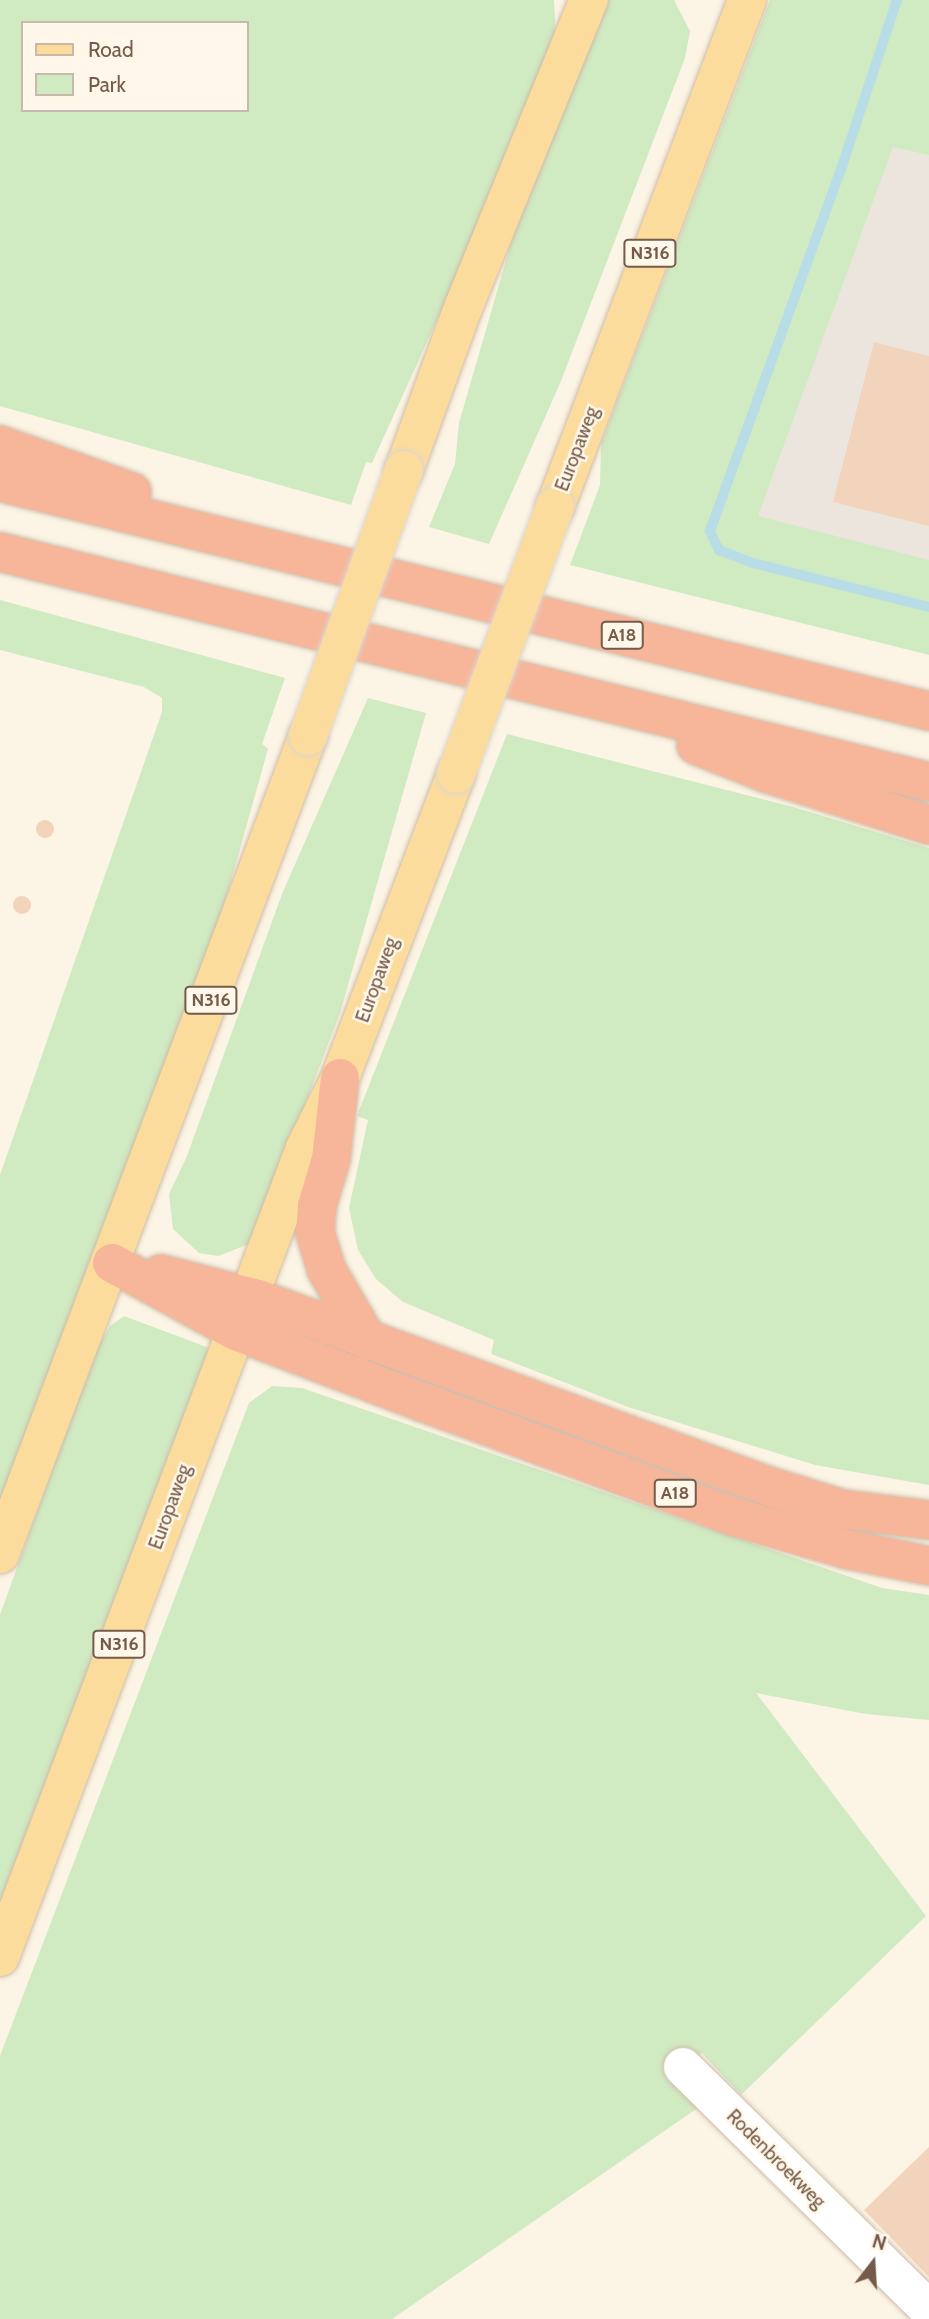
<!DOCTYPE html>
<html>
<head>
<meta charset="utf-8">
<style>
  body { margin:0 }
  #map { position:relative; width:929px; height:2319px; overflow:hidden; background:#fcf4e4; font-family:Cabin,sans-serif }
  div>[style] { position:absolute }
  .industrial>* { inset:0; background:#ece5de }
  .green>* { inset:0; background:#d0eac2 }
  .stream>* { height:10px; margin:-5px; padding:0 5px; transform-origin:5px; border-radius:5px; background:#b8dde6 }
  .building>* { inset:0; background:#f2d3bb }
  .round { border-radius:50% }
  .roads { filter:drop-shadow(0 0 2px #cebcaa) drop-shadow(0 0 2px #cebcaa) }
  .minor>* { height:38px; margin:-19px; padding:0 19px; transform-origin:19px; border-radius:19px; background:#fff }
  .major>* { height:38px; margin:-19px; padding:0 19px; transform-origin:19px; border-radius:19px; background:#fbdc9c }
  .highway>* { height:38px; margin:-19px; padding:0 19px; transform-origin:19px; border-radius:19px; background:#f7b69a }
  .bridges { filter:drop-shadow(0 0 2px #dbd4d0) drop-shadow(0 0 2px #dbd4d0) }
  .major-bridge>* { height:38px; margin:-19px; padding:0 19px; transform-origin:19px; border-radius:19px; background:#fbdc9c }
  span { translate:-50% -50%; white-space:nowrap; text-align:center; line-height:1.15; -webkit-text-stroke:5px #fff8ea; paint-order:stroke }
  .shield-label span { padding:2px 5px; background:#fff8ea; border:2px solid; border-radius:5px; -webkit-text-stroke-width:0 }
  .shield-label { font-size:18px; color:#755b49; font-weight:700 }
  .street-label { font-size:19px; color:#755b49 }
  .legend { position:absolute; left:21px; top:21px; width:228px; height:91px; box-sizing:border-box; background:#fff8ea; border:2px solid #c8b9aa; margin:0; padding:9px 12px; list-style:none; font-size:21px; color:#755b49 }
  .legend li { display:flex; align-items:center; gap:14px; height:35px }
  .legend b { width:35px; border:2px solid #c8b9aa }
  .north { position:absolute; left:838px; top:2228px; width:70px; height:70px; -webkit-text-stroke:5px #fff8ea; paint-order:stroke; rotate:17deg; font-size:19px; font-weight:700; line-height:28px; text-align:center; color:#755b49 }
  .north::after { content:''; display:block; margin:auto; width:24px; height:32px; background:#755b49; clip-path:polygon(50% 0,100% 100%,50% 72%,0 100%) }
</style>
</head>
<body>
<div id="map">
  <div class="industrial">
    <div style="clip-path:polygon(929px 0,929px 604px,705px 554px)"></div>
  </div>
  <div class="green">
    <div style="clip-path:polygon(evenodd,0 0,554px 0,556px 40px,472px 243px,372px 463px,366px 462px,351px 505px,0 406px,0 0,23px 23px,247px 23px,247px 110px,23px 110px,23px 23px)"></div>
    <div style="clip-path:polygon(603px 0,674px 0,690px 31px,685px 58px,561px 381px,489px 544px,429px 527px,455px 464px,459px 423px,520px 212px)"></div>
    <div style="clip-path:polygon(770px 0,929px 0,929px 155px,893px 147px,758px 516px,929px 560px,929px 655px,570px 565px,600px 485px,601px 444px)"></div>
    <div style="clip-path:polygon(0 600px,285px 678px,262px 744px,268px 749px,229px 888px,187px 1019px,0 1520px,0 1175px,162px 712px,162px 698px,144px 687px,0 650px)"></div>
    <div style="clip-path:polygon(368px 698px,426px 713px,340px 1013px,252px 1243px,218px 1256px,199px 1253px,173px 1229px,169px 1194px,187px 1156px,282px 894px)"></div>
    <div style="clip-path:polygon(507px 734px,793px 807px,929px 848px,929px 1485px,815px 1465px,628px 1407px,491px 1354px,494px 1340px,403px 1302px,376px 1279px,358px 1250px,349px 1208px,368px 1120px,357px 1116px)"></div>
    <div style="clip-path:polygon(124px 1316px,217px 1351px,0 1907px,0 1615px,95px 1352px,110px 1326px)"></div>
    <div style="clip-path:polygon(272px 1386px,302px 1388px,882px 1588px,929px 1595px,929px 1720px,866px 1714px,756px 1693px,926px 1916px,741px 2095px,702px 2053px,676px 2073px,705px 2103px,392px 2319px,0 2319px,0 2056px,249px 1403px)"></div>
  </div>
  <div class="stream">
    <div style="left:897px;top:0;width:178px;rotate:108.3deg"></div>
    <div style="left:841px;top:169px;width:385px;rotate:109.9deg"></div>
    <div style="left:710px;top:531px;width:21px;rotate:65deg"></div>
    <div style="left:719px;top:550px;width:36px;rotate:21deg"></div>
    <div style="left:753px;top:563px;width:181px;rotate:14deg"></div>
  </div>
  <div class="building">
    <div style="clip-path:polygon(874px 342px,929px 356px,929px 526px,833px 502px)"></div>
    <div class="round" style="left:36px;top:820px;width:18px;height:18px"></div>
    <div class="round" style="left:13px;top:896px;width:18px;height:18px"></div>
    <div style="clip-path:polygon(929px 2147px,929px 2277px,864px 2210px)"></div>
  </div>
  <div class="roads">
    <div class="minor">
      <div style="left:683px;top:2067px;width:346px;rotate:44.6deg"></div>
    </div>
    <div class="major">
      <div style="left:404px;top:470px;width:172px;rotate:-70deg"></div>
      <div style="left:463px;top:308px;width:333px;rotate:-67.8deg"></div>
      <div style="left:555px;top:507px;width:542px;rotate:-69.26deg"></div>
      <div style="left:0;top:1554px;width:874px;rotate:-69.37deg"></div>
      <div style="left:0;top:1957px;width:865px;rotate:-69.34deg"></div>
      <div style="left:305px;top:1148px;width:78px;rotate:-63.4deg"></div>
      <div style="left:340px;top:1078px;width:325px;rotate:-69.1deg"></div>
    </div>
    <div class="highway">
      <div style="left:0;top:445px;width:140px;rotate:19.6deg"></div>
      <div style="left:0;top:482px;width:957px;rotate:13.85deg"></div>
      <div style="left:0;top:552px;width:957px;rotate:13.91deg"></div>
      <div style="left:696px;top:745px;width:75px;rotate:21.8deg"></div>
      <div style="left:766px;top:773px;width:171px;rotate:17.7deg"></div>
      <div style="left:340px;top:1078px;width:81px;rotate:96.3deg"></div>
      <div style="left:331px;top:1159px;width:49px;rotate:106.6deg"></div>
      <div style="left:317px;top:1206px;width:26px;rotate:94deg"></div>
      <div style="left:315px;top:1232px;width:39px;rotate:73deg"></div>
      <div style="left:326px;top:1269px;width:83px;rotate:59.7deg"></div>
      <div style="left:112px;top:1263px;width:141px;rotate:28.7deg"></div>
      <div style="left:236px;top:1331px;width:202px;rotate:20.9deg"></div>
      <div style="left:425px;top:1403px;width:330px;rotate:20.2deg"></div>
      <div style="left:735px;top:1517px;width:115px;rotate:16.2deg"></div>
      <div style="left:845px;top:1549px;width:86px;rotate:11.4deg"></div>
      <div style="left:161px;top:1274px;width:100px;rotate:14.5deg"></div>
      <div style="left:258px;top:1299px;width:546px;rotate:20.13deg"></div>
      <div style="left:771px;top:1487px;width:74px;rotate:17.2deg"></div>
      <div style="left:842px;top:1509px;width:88px;rotate:7.2deg"></div>
    </div>
  </div>
  <div class="bridges">
    <div class="major-bridge">
      <div style="left:308px;top:736px;width:283px;rotate:-70.2deg"></div>
      <div style="left:456px;top:774px;width:285px;rotate:-69.7deg"></div>
    </div>
  </div>
  <div class="shield-label">
    <span style="left:650px;top:253px">N316</span>
    <span style="left:622px;top:635px">A18</span>
    <span style="left:211px;top:1000px">N316</span>
    <span style="left:675px;top:1493px">A18</span>
    <span style="left:119px;top:1644px">N316</span>
  </div>
  <div class="street-label">
    <span style="left:577px;top:449px;rotate:-69deg">Europaweg</span>
    <span style="left:377px;top:980px;rotate:-70deg">Europaweg</span>
    <span style="left:170px;top:1507px;rotate:-70deg">Europaweg</span>
    <span style="left:776px;top:2159px;rotate:45deg">Rodenbroekweg</span>
  </div>
  <ul class="legend">
  <li><b style="height:9px;background:#fbdc9c"></b>Road</li>
  <li><b style="height:19px;background:#d0eac2"></b>Park</li>
  </ul>
  <div class="north">N</div>
</div>
</body>
</html>
